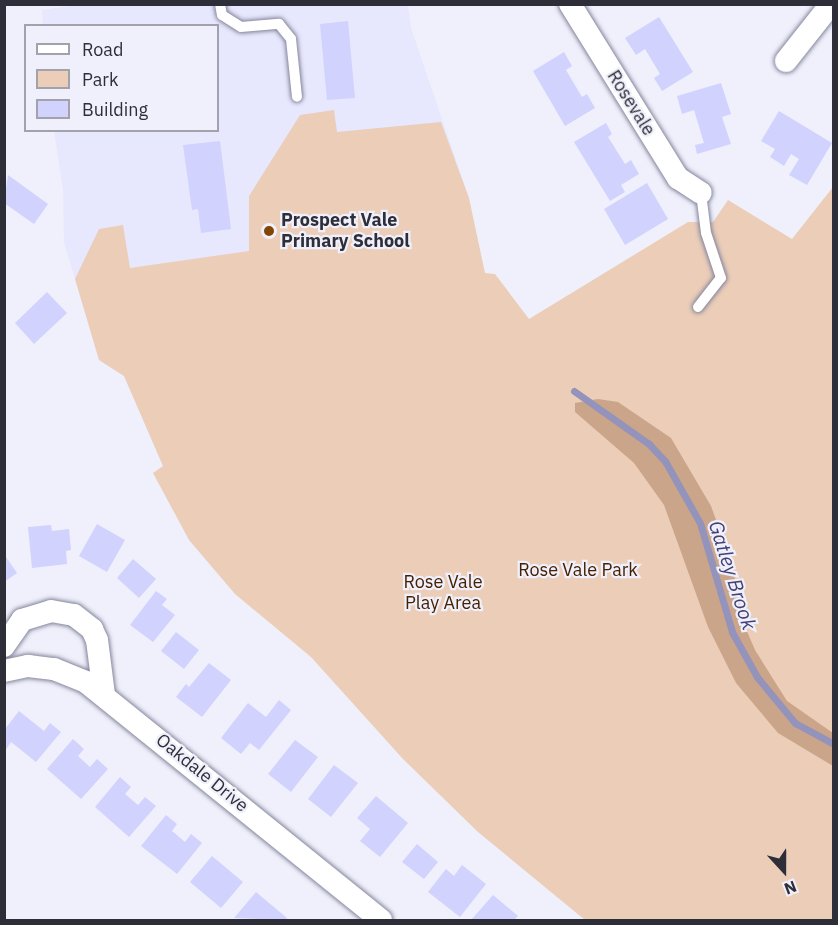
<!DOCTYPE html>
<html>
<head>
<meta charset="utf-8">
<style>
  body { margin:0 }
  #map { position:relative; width:838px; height:925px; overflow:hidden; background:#eff0fb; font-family:"IBM Plex Sans",sans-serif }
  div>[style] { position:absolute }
  .built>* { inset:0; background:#e7e8fd }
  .green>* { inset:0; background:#ebcdb8 }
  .forest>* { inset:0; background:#cba589 }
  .stream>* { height:7px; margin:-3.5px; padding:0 3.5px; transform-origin:3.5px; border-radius:3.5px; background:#9393bc }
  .building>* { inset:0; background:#d1d2fd }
  .roads { filter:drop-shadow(0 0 2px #84859d) drop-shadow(0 0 2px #84859d) }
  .lane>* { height:10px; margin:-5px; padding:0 5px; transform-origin:5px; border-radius:5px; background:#fff }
  .street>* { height:22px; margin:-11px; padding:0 11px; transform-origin:11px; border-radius:11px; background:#fff }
  .dots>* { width:16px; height:16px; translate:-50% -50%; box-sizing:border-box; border:3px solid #eff0fb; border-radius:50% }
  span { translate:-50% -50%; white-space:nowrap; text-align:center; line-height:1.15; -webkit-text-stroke:4.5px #eff0fb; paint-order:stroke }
  .street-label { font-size:18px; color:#2e2e38 }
  .poi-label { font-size:18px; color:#2e2e38; font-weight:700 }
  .left { translate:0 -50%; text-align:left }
  .park-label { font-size:18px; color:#462100 }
  .water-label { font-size:20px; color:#434076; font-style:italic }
  .frame { position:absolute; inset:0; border:6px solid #2e2e38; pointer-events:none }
  .legend { position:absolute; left:24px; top:24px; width:195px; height:108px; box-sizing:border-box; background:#eff0fb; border:2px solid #a2a2ad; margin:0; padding:8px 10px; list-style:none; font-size:18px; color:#2e2e38 }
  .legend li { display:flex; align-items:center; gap:12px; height:30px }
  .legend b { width:30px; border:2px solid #a2a2ad }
  .north { position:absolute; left:754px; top:841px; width:60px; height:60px; -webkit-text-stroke:4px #eff0fb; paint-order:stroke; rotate:159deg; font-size:16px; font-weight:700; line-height:24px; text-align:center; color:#2e2e38 }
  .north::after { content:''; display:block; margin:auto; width:21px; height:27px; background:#2e2e38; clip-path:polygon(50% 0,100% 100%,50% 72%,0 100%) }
</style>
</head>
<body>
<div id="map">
  <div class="built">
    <div style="clip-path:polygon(84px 4px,408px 5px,411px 28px,469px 198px,163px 466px,124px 376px,99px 360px,64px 242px,63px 190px,54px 131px,218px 130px,218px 26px,43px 25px,42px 10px)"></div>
  </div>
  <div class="green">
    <div style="clip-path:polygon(334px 110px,337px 132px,441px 122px,469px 198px,485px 273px,495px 274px,529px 319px,688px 222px,713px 222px,728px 200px,792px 239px,833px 187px,833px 920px,585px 920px,478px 832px,403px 759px,311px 657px,235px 594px,189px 540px,153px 473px,163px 466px,124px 376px,99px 360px,75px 279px,99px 229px,123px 225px,130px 268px,249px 251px,249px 196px,300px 115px)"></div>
  </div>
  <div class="forest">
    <div style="clip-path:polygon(598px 399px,618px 402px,671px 438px,711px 506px,732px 564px,743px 622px,755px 650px,787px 701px,833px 733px,833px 766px,778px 733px,736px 683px,708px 627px,664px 505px,634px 463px,575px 412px,575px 403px)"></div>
  </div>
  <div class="stream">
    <div style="left:574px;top:391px;width:92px;rotate:35.2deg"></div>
    <div style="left:649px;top:444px;width:23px;rotate:47deg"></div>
    <div style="left:665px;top:461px;width:71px;rotate:60.6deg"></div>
    <div style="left:700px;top:523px;width:114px;rotate:73.6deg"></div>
    <div style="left:732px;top:632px;width:51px;rotate:60.9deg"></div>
    <div style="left:757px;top:677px;width:60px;rotate:50.4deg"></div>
    <div style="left:795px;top:723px;width:44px;rotate:28.3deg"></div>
  </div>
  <div class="building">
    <div style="clip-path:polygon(659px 17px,693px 72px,662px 91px,654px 78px,660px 74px,645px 49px,636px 55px,625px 38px)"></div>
    <div style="clip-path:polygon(348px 21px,355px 98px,327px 100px,320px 24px)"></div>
    <div style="clip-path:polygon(564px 52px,572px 66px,566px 70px,582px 97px,587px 94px,595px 108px,565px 126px,533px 71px)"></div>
    <div style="clip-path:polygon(721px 83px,731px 114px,722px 117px,731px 144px,697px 154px,695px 145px,704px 143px,694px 110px,682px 114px,677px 96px)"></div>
    <div style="clip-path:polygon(779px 111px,832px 143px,807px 185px,789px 175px,799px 159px,791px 154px,784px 166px,770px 157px,775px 149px,761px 141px)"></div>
    <div style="clip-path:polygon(606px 123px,612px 134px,608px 137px,625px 164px,631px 160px,639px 174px,621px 185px,625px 192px,610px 201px,574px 142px)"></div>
    <div style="clip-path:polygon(220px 141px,231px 229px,201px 233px,198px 209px,192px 210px,183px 145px)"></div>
    <div style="clip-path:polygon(8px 175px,48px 204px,34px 224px,4px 203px)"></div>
    <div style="clip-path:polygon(647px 183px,668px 219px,625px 245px,604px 209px)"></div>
    <div style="clip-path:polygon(47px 292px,67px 313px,34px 344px,15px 323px)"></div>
    <div style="clip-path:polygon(97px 524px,125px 540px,107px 572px,79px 556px)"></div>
    <div style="clip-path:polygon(51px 525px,52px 531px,69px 529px,71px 550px,66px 551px,67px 564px,32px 568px,28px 527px)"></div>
    <div style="clip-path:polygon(4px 554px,17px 573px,4px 582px)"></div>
    <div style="clip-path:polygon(133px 559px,156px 579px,139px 598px,117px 578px)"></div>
    <div style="clip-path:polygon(156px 591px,167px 599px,162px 605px,175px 615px,153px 642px,130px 625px)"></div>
    <div style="clip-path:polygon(176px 632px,199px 650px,184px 669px,161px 651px)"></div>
    <div style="clip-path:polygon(209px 663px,231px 680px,202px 717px,176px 697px,186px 684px,189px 687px)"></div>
    <div style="clip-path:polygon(279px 700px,291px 710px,259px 750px,250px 743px,241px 754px,221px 738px,248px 703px,266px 717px)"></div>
    <div style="clip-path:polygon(19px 711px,44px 731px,50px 723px,61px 732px,36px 762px,11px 742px,5px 751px,5px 729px)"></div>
    <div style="clip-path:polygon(73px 739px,84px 749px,78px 756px,90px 767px,97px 759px,108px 769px,81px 799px,47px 769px)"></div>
    <div style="clip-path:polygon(295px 740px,318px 757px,291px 792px,268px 774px)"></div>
    <div style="clip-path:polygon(334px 765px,358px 783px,331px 817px,308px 799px)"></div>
    <div style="clip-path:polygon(120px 777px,131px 787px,125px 794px,138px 805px,145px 797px,156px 806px,129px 837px,95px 807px)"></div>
    <div style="clip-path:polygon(376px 796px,408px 823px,380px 857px,360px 841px,370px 829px,357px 818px)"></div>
    <div style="clip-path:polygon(166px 815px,177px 824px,172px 831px,185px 842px,191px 834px,202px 843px,177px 874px,141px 846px)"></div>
    <div style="clip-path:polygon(417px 844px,438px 862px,424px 879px,402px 862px)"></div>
    <div style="clip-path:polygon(212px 856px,243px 882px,221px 908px,190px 882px)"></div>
    <div style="clip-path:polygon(462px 865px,486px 884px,460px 917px,428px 892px,446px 869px,454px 876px)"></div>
    <div style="clip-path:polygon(256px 892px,287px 918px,285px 920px,234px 918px)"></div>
    <div style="clip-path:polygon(493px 895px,518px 916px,514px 920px,471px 920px)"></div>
  </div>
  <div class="roads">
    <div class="lane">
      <div style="left:220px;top:4px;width:11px;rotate:80deg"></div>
      <div style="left:222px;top:15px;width:22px;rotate:32deg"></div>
      <div style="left:241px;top:27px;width:38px;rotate:-5deg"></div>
      <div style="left:279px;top:24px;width:19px;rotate:51deg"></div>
      <div style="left:291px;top:39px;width:58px;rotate:84.1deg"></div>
      <div style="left:698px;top:307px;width:37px;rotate:-52deg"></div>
      <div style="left:721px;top:278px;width:47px;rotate:-108.4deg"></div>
      <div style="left:706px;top:233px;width:40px;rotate:-97.1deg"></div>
    </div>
    <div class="street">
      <div style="left:570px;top:4px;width:205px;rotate:58.2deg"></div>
      <div style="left:678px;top:178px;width:27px;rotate:33deg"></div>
      <div style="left:786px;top:61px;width:73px;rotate:-51.7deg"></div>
      <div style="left:4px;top:646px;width:32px;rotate:-55deg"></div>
      <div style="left:22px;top:620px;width:30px;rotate:-17deg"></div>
      <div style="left:51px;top:611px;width:23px;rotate:10deg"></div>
      <div style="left:74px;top:615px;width:23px;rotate:38deg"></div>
      <div style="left:92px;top:629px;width:12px;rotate:66deg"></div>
      <div style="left:97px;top:640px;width:55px;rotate:82.7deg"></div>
      <div style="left:4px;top:671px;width:25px;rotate:-12deg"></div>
      <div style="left:28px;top:666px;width:26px;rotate:7deg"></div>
      <div style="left:54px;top:669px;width:35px;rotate:22deg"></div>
      <div style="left:86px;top:682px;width:379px;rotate:38.9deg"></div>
    </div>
  </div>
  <div class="dots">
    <div style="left:269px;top:231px;background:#824503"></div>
  </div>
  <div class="street-label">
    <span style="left:631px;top:103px;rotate:58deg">Rosevale</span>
    <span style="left:202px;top:773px;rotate:39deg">Oakdale Drive</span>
  </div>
  <div class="poi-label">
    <span class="left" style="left:281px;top:231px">Prospect Vale<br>Primary School</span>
  </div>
  <div class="park-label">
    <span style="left:578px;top:570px">Rose Vale Park</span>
    <span style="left:443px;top:593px">Rose Vale<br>Play Area</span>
  </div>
  <div class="water-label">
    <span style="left:733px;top:575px;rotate:72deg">Gatley Brook</span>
  </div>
  <div class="frame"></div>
  <ul class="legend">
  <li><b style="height:8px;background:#fff"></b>Road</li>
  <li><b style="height:16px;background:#ebcdb8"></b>Park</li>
  <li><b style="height:16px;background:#d1d2fd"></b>Building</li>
  </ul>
  <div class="north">N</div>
</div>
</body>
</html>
